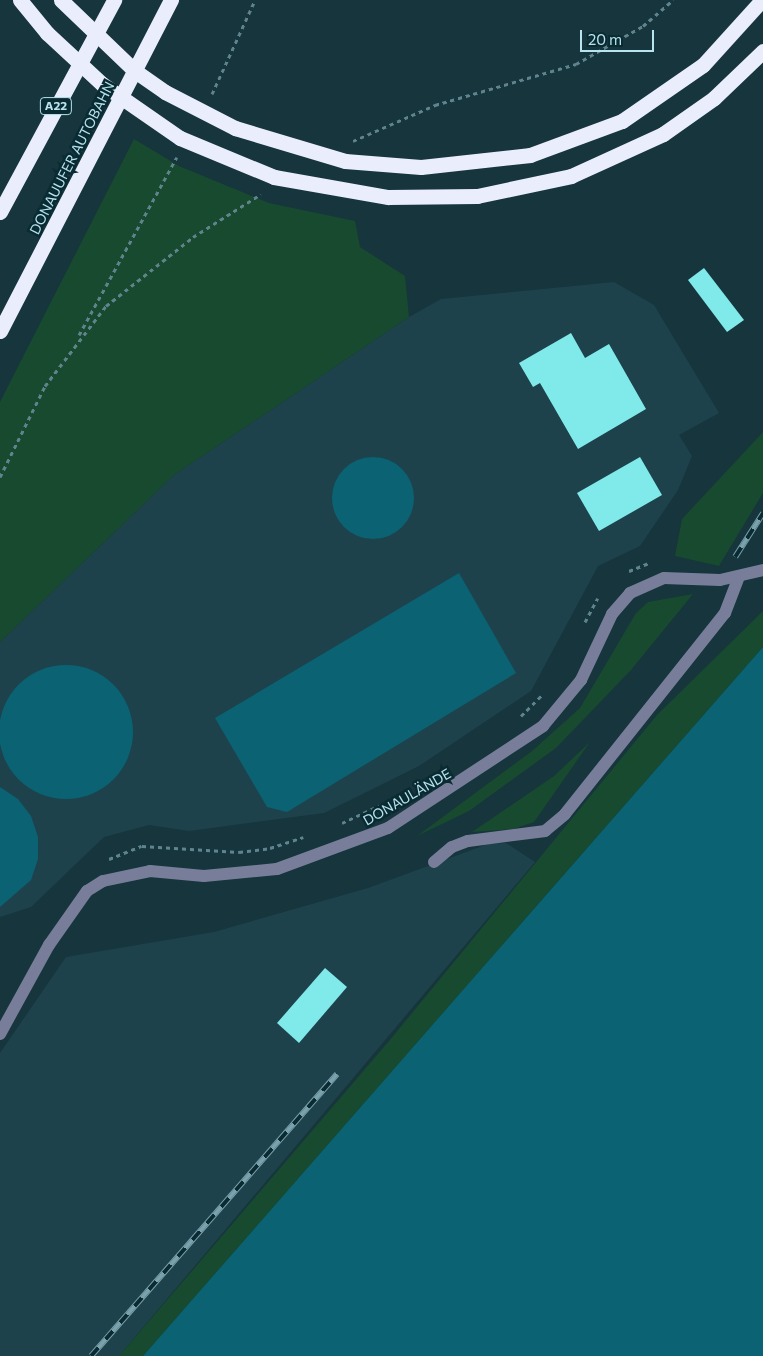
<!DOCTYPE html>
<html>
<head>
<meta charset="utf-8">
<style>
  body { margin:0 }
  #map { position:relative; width:763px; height:1356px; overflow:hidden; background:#16353d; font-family:Commissioner,sans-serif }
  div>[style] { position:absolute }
  .built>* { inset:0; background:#1e424b }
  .green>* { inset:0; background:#174a2e }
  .water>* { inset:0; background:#0a6273 }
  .round { border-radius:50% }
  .building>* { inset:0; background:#80eaea }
  .path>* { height:3px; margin-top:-1.5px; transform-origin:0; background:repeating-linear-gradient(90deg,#5f848e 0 4px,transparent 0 8px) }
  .minor>* { height:12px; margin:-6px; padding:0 6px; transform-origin:6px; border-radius:6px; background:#787e9a }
  .highway>* { height:15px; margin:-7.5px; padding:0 7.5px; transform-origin:7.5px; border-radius:7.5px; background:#eaedfc }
  .rail>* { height:5.5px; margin-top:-2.75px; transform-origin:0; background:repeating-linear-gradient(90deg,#0b2b33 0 11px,#7aa2ad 0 22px); box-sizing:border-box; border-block:1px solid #7aa2ad }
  span { translate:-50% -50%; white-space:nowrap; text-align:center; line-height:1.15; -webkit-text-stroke:5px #0b2b33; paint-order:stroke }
  .shield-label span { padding:1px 4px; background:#0b2b33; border:1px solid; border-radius:4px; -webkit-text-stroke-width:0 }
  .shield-label { font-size:12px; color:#b7e4f0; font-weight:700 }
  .street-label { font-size:14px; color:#b7e4f0 }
  .scale { position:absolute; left:580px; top:30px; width:74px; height:22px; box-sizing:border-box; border:2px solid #b7e4f0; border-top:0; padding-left:6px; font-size:15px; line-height:18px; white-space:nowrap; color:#b7e4f0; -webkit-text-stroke:4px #0b2b33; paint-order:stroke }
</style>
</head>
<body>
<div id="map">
  <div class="built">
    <div style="clip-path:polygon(614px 282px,654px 305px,719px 413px,679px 435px,692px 456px,678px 490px,640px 546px,598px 566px,531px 691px,419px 766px,324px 813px,189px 831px,149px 825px,104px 837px,31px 907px,0 917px,0 642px,174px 475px,409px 317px,441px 299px)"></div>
    <div style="clip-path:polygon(506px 843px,535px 862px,119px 1356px,0 1356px,0 1053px,66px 957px,214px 932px,368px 888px,488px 844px)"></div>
  </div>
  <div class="green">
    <div style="clip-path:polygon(134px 139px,179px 166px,269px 203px,355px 221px,360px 247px,405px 276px,409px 317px,174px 475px,0 642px,0 402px)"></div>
    <div style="clip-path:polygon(763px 432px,763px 493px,719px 566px,675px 556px,682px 519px)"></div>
    <div style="clip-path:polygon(693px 594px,631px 670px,556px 748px,469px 811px,417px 836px,532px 751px,580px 708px,636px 613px,648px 602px)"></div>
    <div style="clip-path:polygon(763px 611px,763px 647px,143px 1356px,119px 1356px,389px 1041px,657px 715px)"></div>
    <div style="clip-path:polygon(590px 742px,534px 822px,513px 829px,472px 832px,554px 776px)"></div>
  </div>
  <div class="water">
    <div class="round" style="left:332px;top:457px;width:82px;height:82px"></div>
    <div style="clip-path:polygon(459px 573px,516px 673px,287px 812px,267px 807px,215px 718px)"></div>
    <div style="clip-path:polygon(763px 647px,763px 1356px,143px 1356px,497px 951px)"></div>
    <div class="round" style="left:-1px;top:665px;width:134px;height:134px"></div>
    <div style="clip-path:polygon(0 787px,18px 799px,31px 816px,38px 837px,38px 859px,31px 880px,0 907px)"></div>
  </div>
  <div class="building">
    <div style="clip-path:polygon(704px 268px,744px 320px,727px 332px,688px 280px)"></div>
    <div style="clip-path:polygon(571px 333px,585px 358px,609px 344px,646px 409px,578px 449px,540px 383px,533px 387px,519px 363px)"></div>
    <div style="clip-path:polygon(640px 457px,662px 495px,599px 531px,577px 493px)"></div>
    <div style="clip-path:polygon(325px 968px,347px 987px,299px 1043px,277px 1023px)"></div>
  </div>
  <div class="path">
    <div style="left:212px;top:94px;width:103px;rotate:-65.4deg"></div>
    <div style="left:353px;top:141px;width:90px;rotate:-23.7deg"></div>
    <div style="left:435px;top:105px;width:147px;rotate:-16.2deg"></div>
    <div style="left:576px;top:64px;width:77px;rotate:-29.6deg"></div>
    <div style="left:643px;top:26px;width:40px;rotate:-41deg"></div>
    <div style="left:79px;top:335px;width:203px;rotate:-61.2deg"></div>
    <div style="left:0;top:477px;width:102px;rotate:-63.7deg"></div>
    <div style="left:45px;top:386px;width:101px;rotate:-52.7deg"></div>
    <div style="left:106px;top:306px;width:111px;rotate:-38.4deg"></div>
    <div style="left:193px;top:237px;width:80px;rotate:-32.3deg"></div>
    <div style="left:629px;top:571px;width:22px;rotate:-22deg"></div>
    <div style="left:585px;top:622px;width:27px;rotate:-62deg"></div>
    <div style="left:521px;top:716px;width:30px;rotate:-45deg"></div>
    <div style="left:342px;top:823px;width:59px;rotate:-25.3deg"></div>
    <div style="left:109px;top:859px;width:35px;rotate:-22deg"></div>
    <div style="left:142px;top:846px;width:97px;rotate:3.5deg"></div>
    <div style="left:239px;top:852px;width:31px;rotate:-7deg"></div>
    <div style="left:270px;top:848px;width:35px;rotate:-18deg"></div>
  </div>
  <div class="minor">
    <div style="left:434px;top:862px;width:23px;rotate:-40deg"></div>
    <div style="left:452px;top:847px;width:17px;rotate:-21deg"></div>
    <div style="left:468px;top:841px;width:78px;rotate:-7.4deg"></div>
    <div style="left:545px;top:831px;width:26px;rotate:-40deg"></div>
    <div style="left:565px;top:814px;width:257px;rotate:-51.5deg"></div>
    <div style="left:725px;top:613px;width:39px;rotate:-69deg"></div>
    <div style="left:0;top:1034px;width:102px;rotate:-61.2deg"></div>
    <div style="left:49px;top:945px;width:66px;rotate:-54.9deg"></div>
    <div style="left:87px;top:891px;width:19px;rotate:-32deg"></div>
    <div style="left:103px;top:881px;width:48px;rotate:-12deg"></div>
    <div style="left:150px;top:871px;width:54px;rotate:5.3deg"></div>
    <div style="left:204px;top:876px;width:73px;rotate:-5.5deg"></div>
    <div style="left:277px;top:869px;width:118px;rotate:-20.3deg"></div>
    <div style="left:388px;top:828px;width:186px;rotate:-33.3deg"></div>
    <div style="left:543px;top:726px;width:60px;rotate:-50.4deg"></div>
    <div style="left:581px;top:680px;width:73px;rotate:-64.8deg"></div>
    <div style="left:612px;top:614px;width:28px;rotate:-49deg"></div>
    <div style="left:630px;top:593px;width:37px;rotate:-24deg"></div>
    <div style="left:664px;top:578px;width:56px;rotate:2deg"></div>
    <div style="left:720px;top:580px;width:44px;rotate:-13.1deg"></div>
  </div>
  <div class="highway">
    <div style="left:20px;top:0;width:43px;rotate:50.7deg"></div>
    <div style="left:47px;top:33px;width:75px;rotate:42.8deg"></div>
    <div style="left:102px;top:84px;width:95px;rotate:34.7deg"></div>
    <div style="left:180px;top:138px;width:102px;rotate:22.5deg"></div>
    <div style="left:274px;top:177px;width:116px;rotate:10deg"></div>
    <div style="left:388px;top:197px;width:89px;rotate:-0.6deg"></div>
    <div style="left:477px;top:196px;width:96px;rotate:-12deg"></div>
    <div style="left:571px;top:176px;width:101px;rotate:-24.5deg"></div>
    <div style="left:663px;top:134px;width:62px;rotate:-35.2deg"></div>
    <div style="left:714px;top:98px;width:68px;rotate:-43.8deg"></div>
    <div style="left:61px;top:0;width:103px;rotate:43.8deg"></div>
    <div style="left:135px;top:71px;width:37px;rotate:35deg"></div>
    <div style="left:165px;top:92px;width:79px;rotate:27.2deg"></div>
    <div style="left:235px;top:128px;width:115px;rotate:16.7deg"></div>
    <div style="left:345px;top:161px;width:76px;rotate:4.5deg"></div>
    <div style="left:421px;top:167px;width:110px;rotate:-6.3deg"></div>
    <div style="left:530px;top:155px;width:98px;rotate:-20.3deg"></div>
    <div style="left:622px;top:121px;width:98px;rotate:-34.7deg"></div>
    <div style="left:703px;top:65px;width:88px;rotate:-47.8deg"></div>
    <div style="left:0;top:212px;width:241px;rotate:-61.7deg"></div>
    <div style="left:0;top:331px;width:373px;rotate:-62.7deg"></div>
  </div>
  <div class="rail">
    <div style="left:735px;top:557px;width:52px;rotate:-57.5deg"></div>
    <div style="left:91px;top:1356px;width:374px;rotate:-48.9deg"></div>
  </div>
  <div class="shield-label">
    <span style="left:56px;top:106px">A22</span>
  </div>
  <div class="street-label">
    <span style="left:72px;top:158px;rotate:-63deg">DONAUUFER AUTOBAHN</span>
    <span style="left:407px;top:797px;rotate:-30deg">DONAULÄNDE</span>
  </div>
  <div class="scale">20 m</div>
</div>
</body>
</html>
